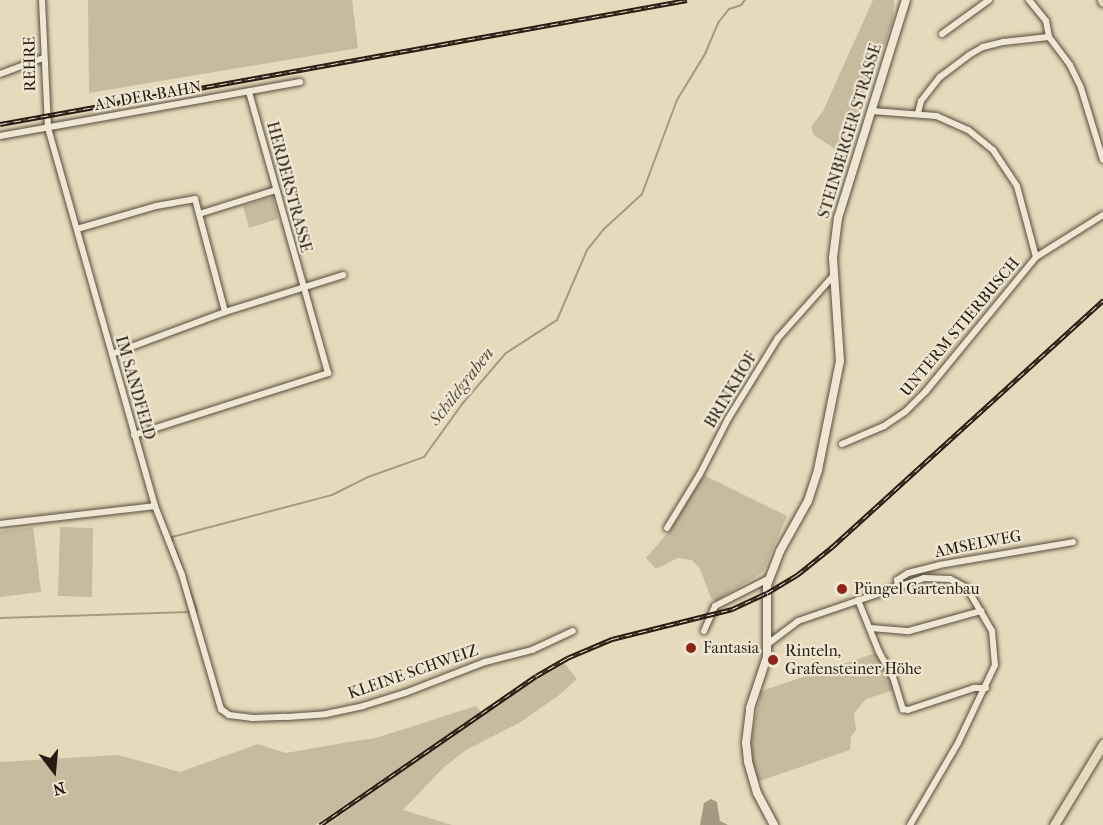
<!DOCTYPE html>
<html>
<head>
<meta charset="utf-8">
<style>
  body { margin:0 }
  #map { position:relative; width:1103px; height:825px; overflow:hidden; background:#e7dabc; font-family:"IM FELL French Canon",serif }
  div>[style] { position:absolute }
  .green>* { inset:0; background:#c6ba9f }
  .water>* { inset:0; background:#a69982 }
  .stream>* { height:2px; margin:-1px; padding:0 1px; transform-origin:1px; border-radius:1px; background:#a69982 }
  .roads { filter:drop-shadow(0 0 2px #574c3c) drop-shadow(0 0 2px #574c3c) }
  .street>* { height:6px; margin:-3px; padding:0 3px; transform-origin:3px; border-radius:3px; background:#efe7d3 }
  .secondary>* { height:8px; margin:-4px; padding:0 4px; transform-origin:4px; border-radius:4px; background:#efe7d3 }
  .primary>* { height:9px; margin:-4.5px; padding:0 4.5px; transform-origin:4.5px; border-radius:4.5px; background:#e7dabc }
  .rail>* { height:4.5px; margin-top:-2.25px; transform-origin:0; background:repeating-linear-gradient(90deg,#efe7d3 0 7px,#271c11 0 14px); box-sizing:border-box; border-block:2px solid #271c11 }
  .dots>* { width:16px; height:16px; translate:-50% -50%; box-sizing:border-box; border:3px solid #efe7d3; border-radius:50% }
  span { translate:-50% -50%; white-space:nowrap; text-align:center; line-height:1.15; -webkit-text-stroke:4.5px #efe7d3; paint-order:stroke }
  .street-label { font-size:16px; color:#271c11 }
  .poi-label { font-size:16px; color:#271c11 }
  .left { translate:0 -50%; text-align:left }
  .water-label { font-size:18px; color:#5a4e3e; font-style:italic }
  .north { position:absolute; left:24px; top:741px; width:60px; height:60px; -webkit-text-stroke:4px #efe7d3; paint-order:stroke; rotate:164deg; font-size:16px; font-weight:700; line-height:24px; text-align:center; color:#271c11 }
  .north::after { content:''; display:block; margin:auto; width:21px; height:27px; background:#271c11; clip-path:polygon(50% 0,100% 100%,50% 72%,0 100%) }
</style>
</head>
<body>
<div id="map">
  <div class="green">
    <div style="clip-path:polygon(88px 0,352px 0,358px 48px,89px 93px)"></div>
    <div style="clip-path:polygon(873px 0,894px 0,893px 20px,845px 156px,814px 135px,811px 127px,823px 111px)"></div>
    <div style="clip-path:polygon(273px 197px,278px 219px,249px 228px,243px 206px)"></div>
    <div style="clip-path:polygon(704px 475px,787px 516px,763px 572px,716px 601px,711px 598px,700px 569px,692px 560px,678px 558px,656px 569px,646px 558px,671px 529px)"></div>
    <div style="clip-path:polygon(33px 527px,41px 592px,0 597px,0 531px)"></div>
    <div style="clip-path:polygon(60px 527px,93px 528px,92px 597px,58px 596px)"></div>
    <div style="clip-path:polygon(879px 652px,897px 689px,866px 699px,854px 713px,856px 730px,851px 737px,850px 750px,754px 783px,751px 742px,761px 691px)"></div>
    <div style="clip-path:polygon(564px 663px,577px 679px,558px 696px,519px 723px,466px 750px,443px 768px,403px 810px,452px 825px,327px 825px,511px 694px,548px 670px)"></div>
    <div style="clip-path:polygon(476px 706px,481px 712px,315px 825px,0 825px,0 762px,118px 755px,180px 772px,258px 744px,286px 753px,355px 741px,376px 738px)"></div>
  </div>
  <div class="water">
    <div style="clip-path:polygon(711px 799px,717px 802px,720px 821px,728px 825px,700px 825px,704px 803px)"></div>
  </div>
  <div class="stream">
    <div style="left:173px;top:541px;width:4px;rotate:-104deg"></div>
    <div style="left:172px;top:537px;width:165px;rotate:-14.7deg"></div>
    <div style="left:332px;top:495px;width:40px;rotate:-26.6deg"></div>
    <div style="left:368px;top:477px;width:59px;rotate:-19.7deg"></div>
    <div style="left:424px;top:457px;width:67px;rotate:-54.2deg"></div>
    <div style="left:463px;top:403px;width:66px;rotate:-49.3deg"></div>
    <div style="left:506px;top:353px;width:61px;rotate:-32.9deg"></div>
    <div style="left:557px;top:320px;width:76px;rotate:-66.8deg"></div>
    <div style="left:587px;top:250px;width:28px;rotate:-51deg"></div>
    <div style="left:605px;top:228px;width:50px;rotate:-42.6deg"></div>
    <div style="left:642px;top:194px;width:100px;rotate:-69.6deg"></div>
    <div style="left:677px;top:100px;width:54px;rotate:-58.7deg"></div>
    <div style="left:705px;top:54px;width:34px;rotate:-67deg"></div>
    <div style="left:718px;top:23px;width:18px;rotate:-52deg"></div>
    <div style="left:729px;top:9px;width:13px;rotate:-18deg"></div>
    <div style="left:741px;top:5px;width:6px;rotate:-51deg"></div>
    <div style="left:175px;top:548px;width:19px;rotate:69deg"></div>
    <div style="left:186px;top:580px;width:33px;rotate:70deg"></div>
    <div style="left:197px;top:611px;width:2px;rotate:153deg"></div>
    <div style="left:0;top:618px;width:190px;rotate:-1.8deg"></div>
  </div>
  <div class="roads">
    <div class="street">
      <div style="left:1029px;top:0;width:27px;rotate:51deg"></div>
      <div style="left:1046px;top:21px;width:16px;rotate:79deg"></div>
      <div style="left:942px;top:34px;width:58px;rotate:-35.9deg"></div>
      <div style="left:0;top:74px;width:46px;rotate:-20.4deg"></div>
      <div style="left:918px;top:113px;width:12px;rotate:-76deg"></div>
      <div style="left:921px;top:101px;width:31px;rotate:-52deg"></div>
      <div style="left:940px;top:77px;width:36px;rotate:-37deg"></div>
      <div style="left:969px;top:55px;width:16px;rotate:-30deg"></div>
      <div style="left:983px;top:47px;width:21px;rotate:-14deg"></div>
      <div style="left:1003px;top:42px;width:46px;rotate:-6.2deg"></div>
      <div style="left:1049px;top:37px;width:35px;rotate:53deg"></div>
      <div style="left:1070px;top:65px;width:25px;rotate:64deg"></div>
      <div style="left:1081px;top:88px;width:75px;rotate:73deg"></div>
      <div style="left:0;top:136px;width:305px;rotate:-10.2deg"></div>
      <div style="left:199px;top:214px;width:81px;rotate:-17.3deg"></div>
      <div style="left:77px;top:229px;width:82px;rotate:-16.2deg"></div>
      <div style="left:156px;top:206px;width:40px;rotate:-10deg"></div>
      <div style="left:195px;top:199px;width:117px;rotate:75.1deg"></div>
      <div style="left:1036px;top:257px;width:79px;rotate:-32.1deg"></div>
      <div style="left:112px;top:354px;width:121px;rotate:-20.4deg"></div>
      <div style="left:225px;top:312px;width:124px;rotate:-17.4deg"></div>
      <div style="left:134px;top:435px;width:204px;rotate:-17.7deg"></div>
      <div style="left:328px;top:373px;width:292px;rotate:-105.7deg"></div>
      <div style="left:842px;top:444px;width:46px;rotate:-23.2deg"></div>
      <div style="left:884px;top:426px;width:25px;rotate:-34deg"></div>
      <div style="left:905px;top:412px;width:30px;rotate:-45deg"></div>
      <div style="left:926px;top:391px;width:173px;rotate:-50.6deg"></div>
      <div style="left:1036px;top:257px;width:73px;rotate:-105deg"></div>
      <div style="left:1017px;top:186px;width:43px;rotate:-123.7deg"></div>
      <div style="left:993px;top:150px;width:32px;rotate:-141deg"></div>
      <div style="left:968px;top:130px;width:35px;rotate:-156deg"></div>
      <div style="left:936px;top:116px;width:64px;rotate:-175.5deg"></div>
      <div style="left:155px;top:506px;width:74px;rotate:68.6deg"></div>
      <div style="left:182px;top:575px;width:140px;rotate:73.8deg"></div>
      <div style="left:221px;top:709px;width:10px;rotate:37deg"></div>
      <div style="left:229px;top:715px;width:24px;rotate:7deg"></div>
      <div style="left:253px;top:718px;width:34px;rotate:-2deg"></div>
      <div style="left:287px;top:717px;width:39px;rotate:-4deg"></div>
      <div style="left:326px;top:714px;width:38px;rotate:-12deg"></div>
      <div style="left:363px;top:706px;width:44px;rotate:-17.2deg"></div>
      <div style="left:405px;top:693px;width:86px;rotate:-21.2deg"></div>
      <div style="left:485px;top:662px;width:49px;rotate:-14.3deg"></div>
      <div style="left:532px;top:650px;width:45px;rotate:-24.9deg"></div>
      <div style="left:0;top:524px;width:156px;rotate:-6.6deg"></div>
      <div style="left:155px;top:506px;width:394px;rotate:-105.8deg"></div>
      <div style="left:48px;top:127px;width:127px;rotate:-92.7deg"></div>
      <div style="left:667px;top:528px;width:63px;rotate:-58.6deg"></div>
      <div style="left:700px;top:474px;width:62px;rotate:-63deg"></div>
      <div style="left:728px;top:419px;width:95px;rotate:-58.3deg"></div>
      <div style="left:778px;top:338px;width:83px;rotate:-48.4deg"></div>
      <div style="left:898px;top:587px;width:7px;rotate:-98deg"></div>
      <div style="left:897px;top:580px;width:13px;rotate:-32deg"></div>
      <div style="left:908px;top:573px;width:32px;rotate:-14deg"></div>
      <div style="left:939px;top:565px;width:136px;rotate:-9.7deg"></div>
      <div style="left:858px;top:600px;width:56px;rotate:68deg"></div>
      <div style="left:879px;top:652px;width:29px;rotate:61deg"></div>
      <div style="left:893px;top:677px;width:34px;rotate:73deg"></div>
      <div style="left:903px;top:709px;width:5px;rotate:11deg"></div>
      <div style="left:908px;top:710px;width:70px;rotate:-18.4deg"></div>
      <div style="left:974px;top:688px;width:12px"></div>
      <div style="left:871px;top:628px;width:38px;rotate:5deg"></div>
      <div style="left:909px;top:631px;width:75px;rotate:-15.5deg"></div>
      <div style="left:704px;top:631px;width:27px;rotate:-66deg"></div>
      <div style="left:715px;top:606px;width:59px;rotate:-27deg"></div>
      <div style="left:769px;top:643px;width:36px;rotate:-37deg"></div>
      <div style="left:798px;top:621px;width:133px;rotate:-18.8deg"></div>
      <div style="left:924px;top:578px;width:26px;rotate:2deg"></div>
      <div style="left:950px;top:579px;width:19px;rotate:28deg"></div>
      <div style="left:967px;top:588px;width:50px;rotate:59.8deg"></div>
      <div style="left:992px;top:631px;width:34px;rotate:85deg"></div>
      <div style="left:995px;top:665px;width:86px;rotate:115.4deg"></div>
      <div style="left:958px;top:743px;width:95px;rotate:120.3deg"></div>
    </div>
    <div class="secondary">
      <div style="left:774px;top:825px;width:36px;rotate:-118deg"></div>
      <div style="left:757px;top:793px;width:33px;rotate:-106deg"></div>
      <div style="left:748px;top:761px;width:18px;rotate:-96deg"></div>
      <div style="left:746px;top:743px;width:35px;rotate:-83deg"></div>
      <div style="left:750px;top:708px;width:54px;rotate:-71.6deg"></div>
      <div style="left:767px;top:657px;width:72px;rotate:-90deg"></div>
      <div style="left:767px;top:585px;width:36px;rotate:-69deg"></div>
      <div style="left:780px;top:551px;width:57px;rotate:-60.8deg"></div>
      <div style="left:808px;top:501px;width:33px;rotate:-72deg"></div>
      <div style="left:818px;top:470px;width:111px;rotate:-78.6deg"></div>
      <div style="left:840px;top:361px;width:103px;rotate:-93.9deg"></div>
      <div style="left:833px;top:258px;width:40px;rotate:-82.9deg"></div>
      <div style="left:838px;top:218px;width:228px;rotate:-72.7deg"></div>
    </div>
    <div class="primary">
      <div style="left:1102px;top:0;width:2px;rotate:63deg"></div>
      <div style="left:1054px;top:825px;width:95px;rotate:-58.8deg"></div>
    </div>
  </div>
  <div class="rail">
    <div style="left:0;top:124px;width:698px;rotate:-10.23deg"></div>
    <div style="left:320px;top:825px;width:262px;rotate:-34.6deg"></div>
    <div style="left:536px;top:676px;width:36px;rotate:-30deg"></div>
    <div style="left:567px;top:658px;width:49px;rotate:-22.9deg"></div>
    <div style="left:612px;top:639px;width:124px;rotate:-14deg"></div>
    <div style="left:732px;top:609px;width:38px;rotate:-25deg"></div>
    <div style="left:767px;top:593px;width:35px;rotate:-31deg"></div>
    <div style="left:797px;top:575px;width:45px;rotate:-38.7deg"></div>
    <div style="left:832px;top:547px;width:367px;rotate:-42.3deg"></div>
  </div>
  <div class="dots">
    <div style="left:842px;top:589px;background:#8f2418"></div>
    <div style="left:691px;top:648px;background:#8f2418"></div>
    <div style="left:773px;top:660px;background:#8f2418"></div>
  </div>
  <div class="street-label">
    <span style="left:30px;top:64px;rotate:-91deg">REHRE</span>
    <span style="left:148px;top:96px;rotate:-10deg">AN DER BAHN</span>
    <span style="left:850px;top:131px;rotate:-73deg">STEINBERGER STRASSE</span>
    <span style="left:289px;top:187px;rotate:75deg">HERDERSTRASSE</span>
    <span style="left:960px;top:327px;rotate:-50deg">UNTERM STIERBUSCH</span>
    <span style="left:135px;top:388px;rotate:74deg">IM SANDFELD</span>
    <span style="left:731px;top:390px;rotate:-59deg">BRINKHOF</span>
    <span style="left:978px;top:544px;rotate:-11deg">AMSELWEG</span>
    <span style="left:413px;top:672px;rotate:-19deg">KLEINE SCHWEIZ</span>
  </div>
  <div class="poi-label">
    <span class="left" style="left:854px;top:589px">Püngel Gartenbau</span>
    <span class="left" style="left:703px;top:648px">Fantasia</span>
    <span class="left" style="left:785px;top:660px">Rinteln,<br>Grafensteiner Höhe</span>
  </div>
  <div class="water-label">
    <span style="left:462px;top:387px;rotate:-52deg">Schildgraben</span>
  </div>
  <div class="north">N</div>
</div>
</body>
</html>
